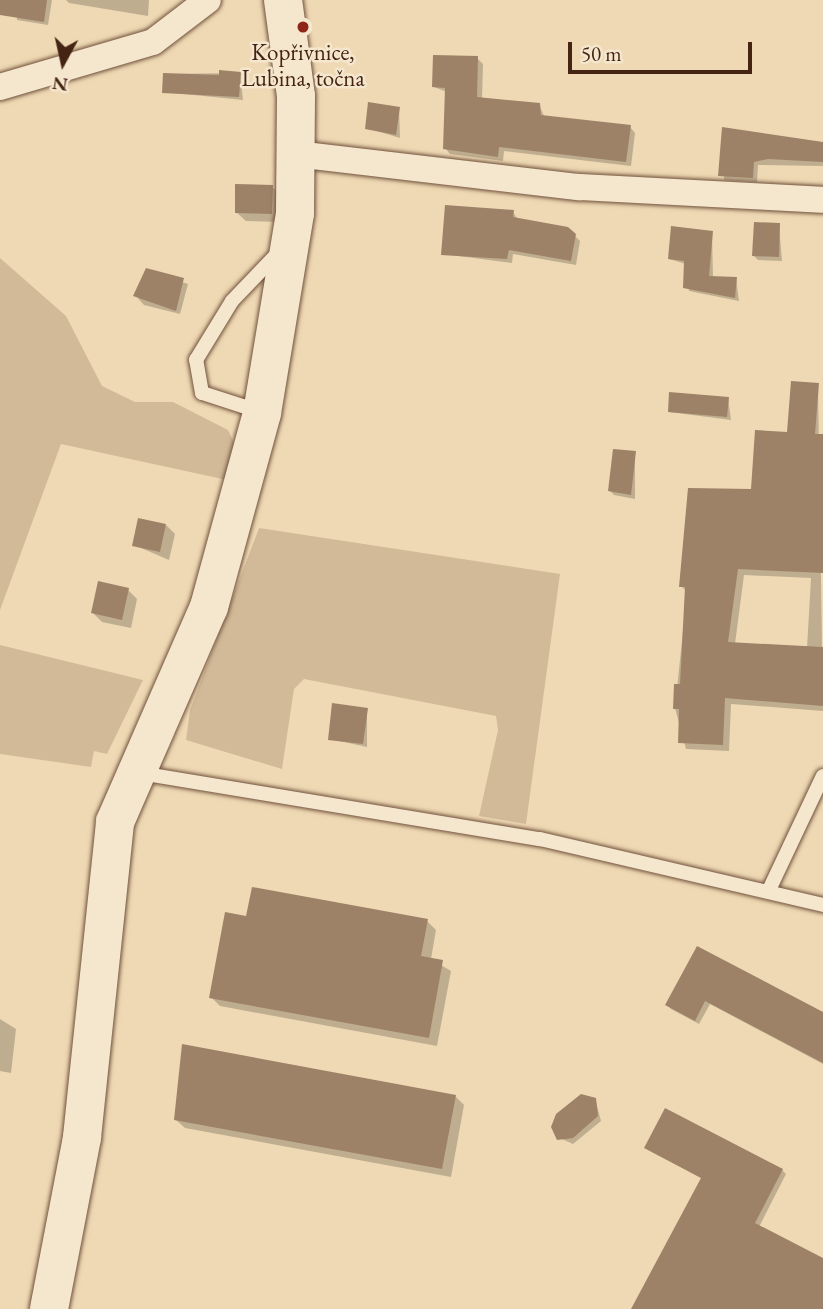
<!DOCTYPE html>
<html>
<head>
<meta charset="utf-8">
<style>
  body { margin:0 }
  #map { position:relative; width:823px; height:1309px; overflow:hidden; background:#efd9b4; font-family:"EB Garamond",serif }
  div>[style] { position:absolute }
  .green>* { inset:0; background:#d2ba99 }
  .shadow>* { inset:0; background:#0003 }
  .building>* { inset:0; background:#9d8267 }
  .roads { filter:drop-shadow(0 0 2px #70513b) drop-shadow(0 0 2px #70513b) }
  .lane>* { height:14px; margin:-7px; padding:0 7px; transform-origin:7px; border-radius:7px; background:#f5e6ce }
  .street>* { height:26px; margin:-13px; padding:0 13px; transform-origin:13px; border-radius:13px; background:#f5e6ce }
  .secondary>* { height:38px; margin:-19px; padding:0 19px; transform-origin:19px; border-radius:19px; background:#f5e6ce }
  .dots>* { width:19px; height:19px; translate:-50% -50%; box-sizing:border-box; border:4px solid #f5e6ce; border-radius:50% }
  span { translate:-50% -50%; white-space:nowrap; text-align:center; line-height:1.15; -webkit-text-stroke:5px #f5e6ce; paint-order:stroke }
  .poi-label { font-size:23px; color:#452413 }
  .north { position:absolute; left:28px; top:28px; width:70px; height:70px; -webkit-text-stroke:5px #f5e6ce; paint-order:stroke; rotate:188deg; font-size:19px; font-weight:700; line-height:28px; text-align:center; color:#452413 }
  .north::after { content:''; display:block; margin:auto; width:24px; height:32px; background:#452413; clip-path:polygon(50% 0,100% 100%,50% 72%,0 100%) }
  .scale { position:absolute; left:568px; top:42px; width:184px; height:32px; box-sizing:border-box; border:4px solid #452413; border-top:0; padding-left:9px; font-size:21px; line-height:24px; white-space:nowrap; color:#452413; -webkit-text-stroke:5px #f5e6ce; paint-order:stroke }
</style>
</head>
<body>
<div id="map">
  <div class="green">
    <div style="clip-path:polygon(0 258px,66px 316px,102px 386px,135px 402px,173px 402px,228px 430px,235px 445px,227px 480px,61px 444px,0 610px)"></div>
    <div style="clip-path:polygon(259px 528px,560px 574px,526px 824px,479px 816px,498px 730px,496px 716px,304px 679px,294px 689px,282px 769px,186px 740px,190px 710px)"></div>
    <div style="clip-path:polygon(0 645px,143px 680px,107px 754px,94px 751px,91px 767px,0 754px)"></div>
  </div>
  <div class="shadow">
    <div style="clip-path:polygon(16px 0,52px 0,48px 25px,17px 20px)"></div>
    <div style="clip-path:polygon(66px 0,149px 0,148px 16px,69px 3px)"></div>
    <div style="clip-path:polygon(477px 58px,483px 64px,482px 99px,539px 105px,545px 118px,630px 127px,635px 133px,631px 166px,504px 151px,503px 161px,450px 154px,445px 148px,447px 92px,434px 87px)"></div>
    <div style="clip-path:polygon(240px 73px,243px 100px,164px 92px,165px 74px)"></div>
    <div style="clip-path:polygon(399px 109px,400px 138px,367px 128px)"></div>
    <div style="clip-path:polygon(723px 129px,823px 143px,823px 166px,758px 165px,757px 182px,724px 180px)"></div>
    <div style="clip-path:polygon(272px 187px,282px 196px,281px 222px,246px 221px,236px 212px)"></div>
    <div style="clip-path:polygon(513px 212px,518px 220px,575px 236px,580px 241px,576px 265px,513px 254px,512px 263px,443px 254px)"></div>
    <div style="clip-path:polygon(779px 225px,782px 261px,758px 260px,754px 256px)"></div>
    <div style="clip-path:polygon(712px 232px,713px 278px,736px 278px,739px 301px,689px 291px,686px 264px,669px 259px)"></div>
    <div style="clip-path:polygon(146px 270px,188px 284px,180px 314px,144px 305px,135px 295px)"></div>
    <div style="clip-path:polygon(evenodd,818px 385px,823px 711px,731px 704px,729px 751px,686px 749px,675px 708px,687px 592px,681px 586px,753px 491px,818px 385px,744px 575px,811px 578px,807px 648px,735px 644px,744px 575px)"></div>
    <div style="clip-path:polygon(728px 398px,731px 420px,669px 412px)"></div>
    <div style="clip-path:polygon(635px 453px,635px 499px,614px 495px,610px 491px)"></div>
    <div style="clip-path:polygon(166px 525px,175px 534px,169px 560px,134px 545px)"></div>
    <div style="clip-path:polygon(128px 590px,137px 599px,131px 628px,102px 622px,93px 613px)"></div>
    <div style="clip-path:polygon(367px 710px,367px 747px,330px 739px)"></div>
    <div style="clip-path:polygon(248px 918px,427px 921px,436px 930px,431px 959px,451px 971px,437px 1046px,220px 1006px,211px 997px)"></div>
    <div style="clip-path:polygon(698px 948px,823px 1014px,823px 1064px,710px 1004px,699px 1024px,671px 1009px,667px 1005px)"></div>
    <div style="clip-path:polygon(0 1019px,16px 1029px,11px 1073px,0 1071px)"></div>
    <div style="clip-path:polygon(184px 1046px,455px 1096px,464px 1105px,451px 1177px,185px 1128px,175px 1119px)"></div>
    <div style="clip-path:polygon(596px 1102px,601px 1121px,573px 1144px,555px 1136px,557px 1115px)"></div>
    <div style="clip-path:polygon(646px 1148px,782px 1170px,786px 1174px,759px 1227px,823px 1260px,823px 1309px,634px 1309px,703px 1179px)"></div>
  </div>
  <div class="building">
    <div style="clip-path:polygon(0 0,47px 0,44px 22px,0 15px)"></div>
    <div style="clip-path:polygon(433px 55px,478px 56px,477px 97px,540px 103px,541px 115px,631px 125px,626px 162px,499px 147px,498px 157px,443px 149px,445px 88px,432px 87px)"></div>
    <div style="clip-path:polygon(219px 70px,241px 72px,239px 97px,162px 93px,163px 73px,219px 75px)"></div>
    <div style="clip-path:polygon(368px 102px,400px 107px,396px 135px,365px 129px)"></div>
    <div style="clip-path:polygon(722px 127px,823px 142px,823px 162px,768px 159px,754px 162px,753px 178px,718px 176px)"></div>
    <div style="clip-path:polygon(235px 184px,273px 185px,272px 214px,235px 213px)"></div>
    <div style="clip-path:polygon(445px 205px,514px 210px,513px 217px,568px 227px,576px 234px,571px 261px,509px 250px,507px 259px,441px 255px)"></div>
    <div style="clip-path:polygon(754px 222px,780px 223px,779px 257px,752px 256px)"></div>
    <div style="clip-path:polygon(671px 226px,713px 231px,709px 276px,737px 277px,735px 298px,683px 288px,684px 261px,668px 259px)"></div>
    <div style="clip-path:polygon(146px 268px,184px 278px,176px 311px,133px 296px)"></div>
    <div style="clip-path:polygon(791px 381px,819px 383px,815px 434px,823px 434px,823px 573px,738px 569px,728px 642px,823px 647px,823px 706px,725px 698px,723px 745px,678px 743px,679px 709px,673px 709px,674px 684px,680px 684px,685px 587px,679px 587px,688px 488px,751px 489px,755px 430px,787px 432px)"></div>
    <div style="clip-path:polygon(669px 392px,729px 397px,727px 417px,668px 412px)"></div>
    <div style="clip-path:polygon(613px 449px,636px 451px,631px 495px,608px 491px)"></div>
    <div style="clip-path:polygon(138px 518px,166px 524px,160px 552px,132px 546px)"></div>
    <div style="clip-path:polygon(98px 581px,129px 588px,122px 620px,91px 613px)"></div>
    <div style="clip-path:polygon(332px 703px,368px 708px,363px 744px,328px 740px)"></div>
    <div style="clip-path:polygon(252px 887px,428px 919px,421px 956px,443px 960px,429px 1038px,209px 998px,225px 912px,246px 916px)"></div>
    <div style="clip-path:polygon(697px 946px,823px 1012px,823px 1063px,705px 1001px,695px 1021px,665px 1005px)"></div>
    <div style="clip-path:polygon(182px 1044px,456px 1095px,442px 1169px,174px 1120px)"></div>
    <div style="clip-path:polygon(581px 1094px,596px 1098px,598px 1116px,573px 1138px,557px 1140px,551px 1127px,556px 1114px)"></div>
    <div style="clip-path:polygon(665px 1108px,783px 1169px,755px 1223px,823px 1258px,823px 1309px,631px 1309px,701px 1178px,644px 1148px)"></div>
  </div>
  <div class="roads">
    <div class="lane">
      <div style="left:261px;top:412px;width:62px;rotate:-162.1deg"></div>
      <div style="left:202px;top:393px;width:34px;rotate:-100deg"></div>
      <div style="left:196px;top:360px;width:69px;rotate:-58.6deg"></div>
      <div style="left:232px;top:301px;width:68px;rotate:-46.2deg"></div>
      <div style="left:140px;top:773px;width:405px;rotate:9.4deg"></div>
      <div style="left:540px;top:839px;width:291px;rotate:13.1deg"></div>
      <div style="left:769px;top:890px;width:126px;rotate:-64.7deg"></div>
    </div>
    <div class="street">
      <div style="left:0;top:87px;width:159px;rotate:-16.4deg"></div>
      <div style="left:153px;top:42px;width:69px;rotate:-37.4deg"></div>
      <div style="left:296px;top:154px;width:285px;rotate:6.7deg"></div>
      <div style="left:579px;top:187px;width:244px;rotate:3deg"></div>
    </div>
    <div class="secondary">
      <div style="left:49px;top:1309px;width:175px;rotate:-79.1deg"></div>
      <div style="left:82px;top:1137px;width:317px;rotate:-84deg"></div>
      <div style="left:115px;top:822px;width:235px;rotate:-66.4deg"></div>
      <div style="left:209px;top:607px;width:201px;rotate:-74.7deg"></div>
      <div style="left:262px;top:413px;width:203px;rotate:-80.6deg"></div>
      <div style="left:295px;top:213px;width:117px;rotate:-89.5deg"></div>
      <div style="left:296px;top:96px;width:97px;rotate:-97.7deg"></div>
    </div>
  </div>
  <div class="dots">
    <div style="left:303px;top:27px;background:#8f2418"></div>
  </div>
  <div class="poi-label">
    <span style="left:303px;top:65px">Kopřivnice,<br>Lubina, točna</span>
  </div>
  <div class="north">N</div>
  <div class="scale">50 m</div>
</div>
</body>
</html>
